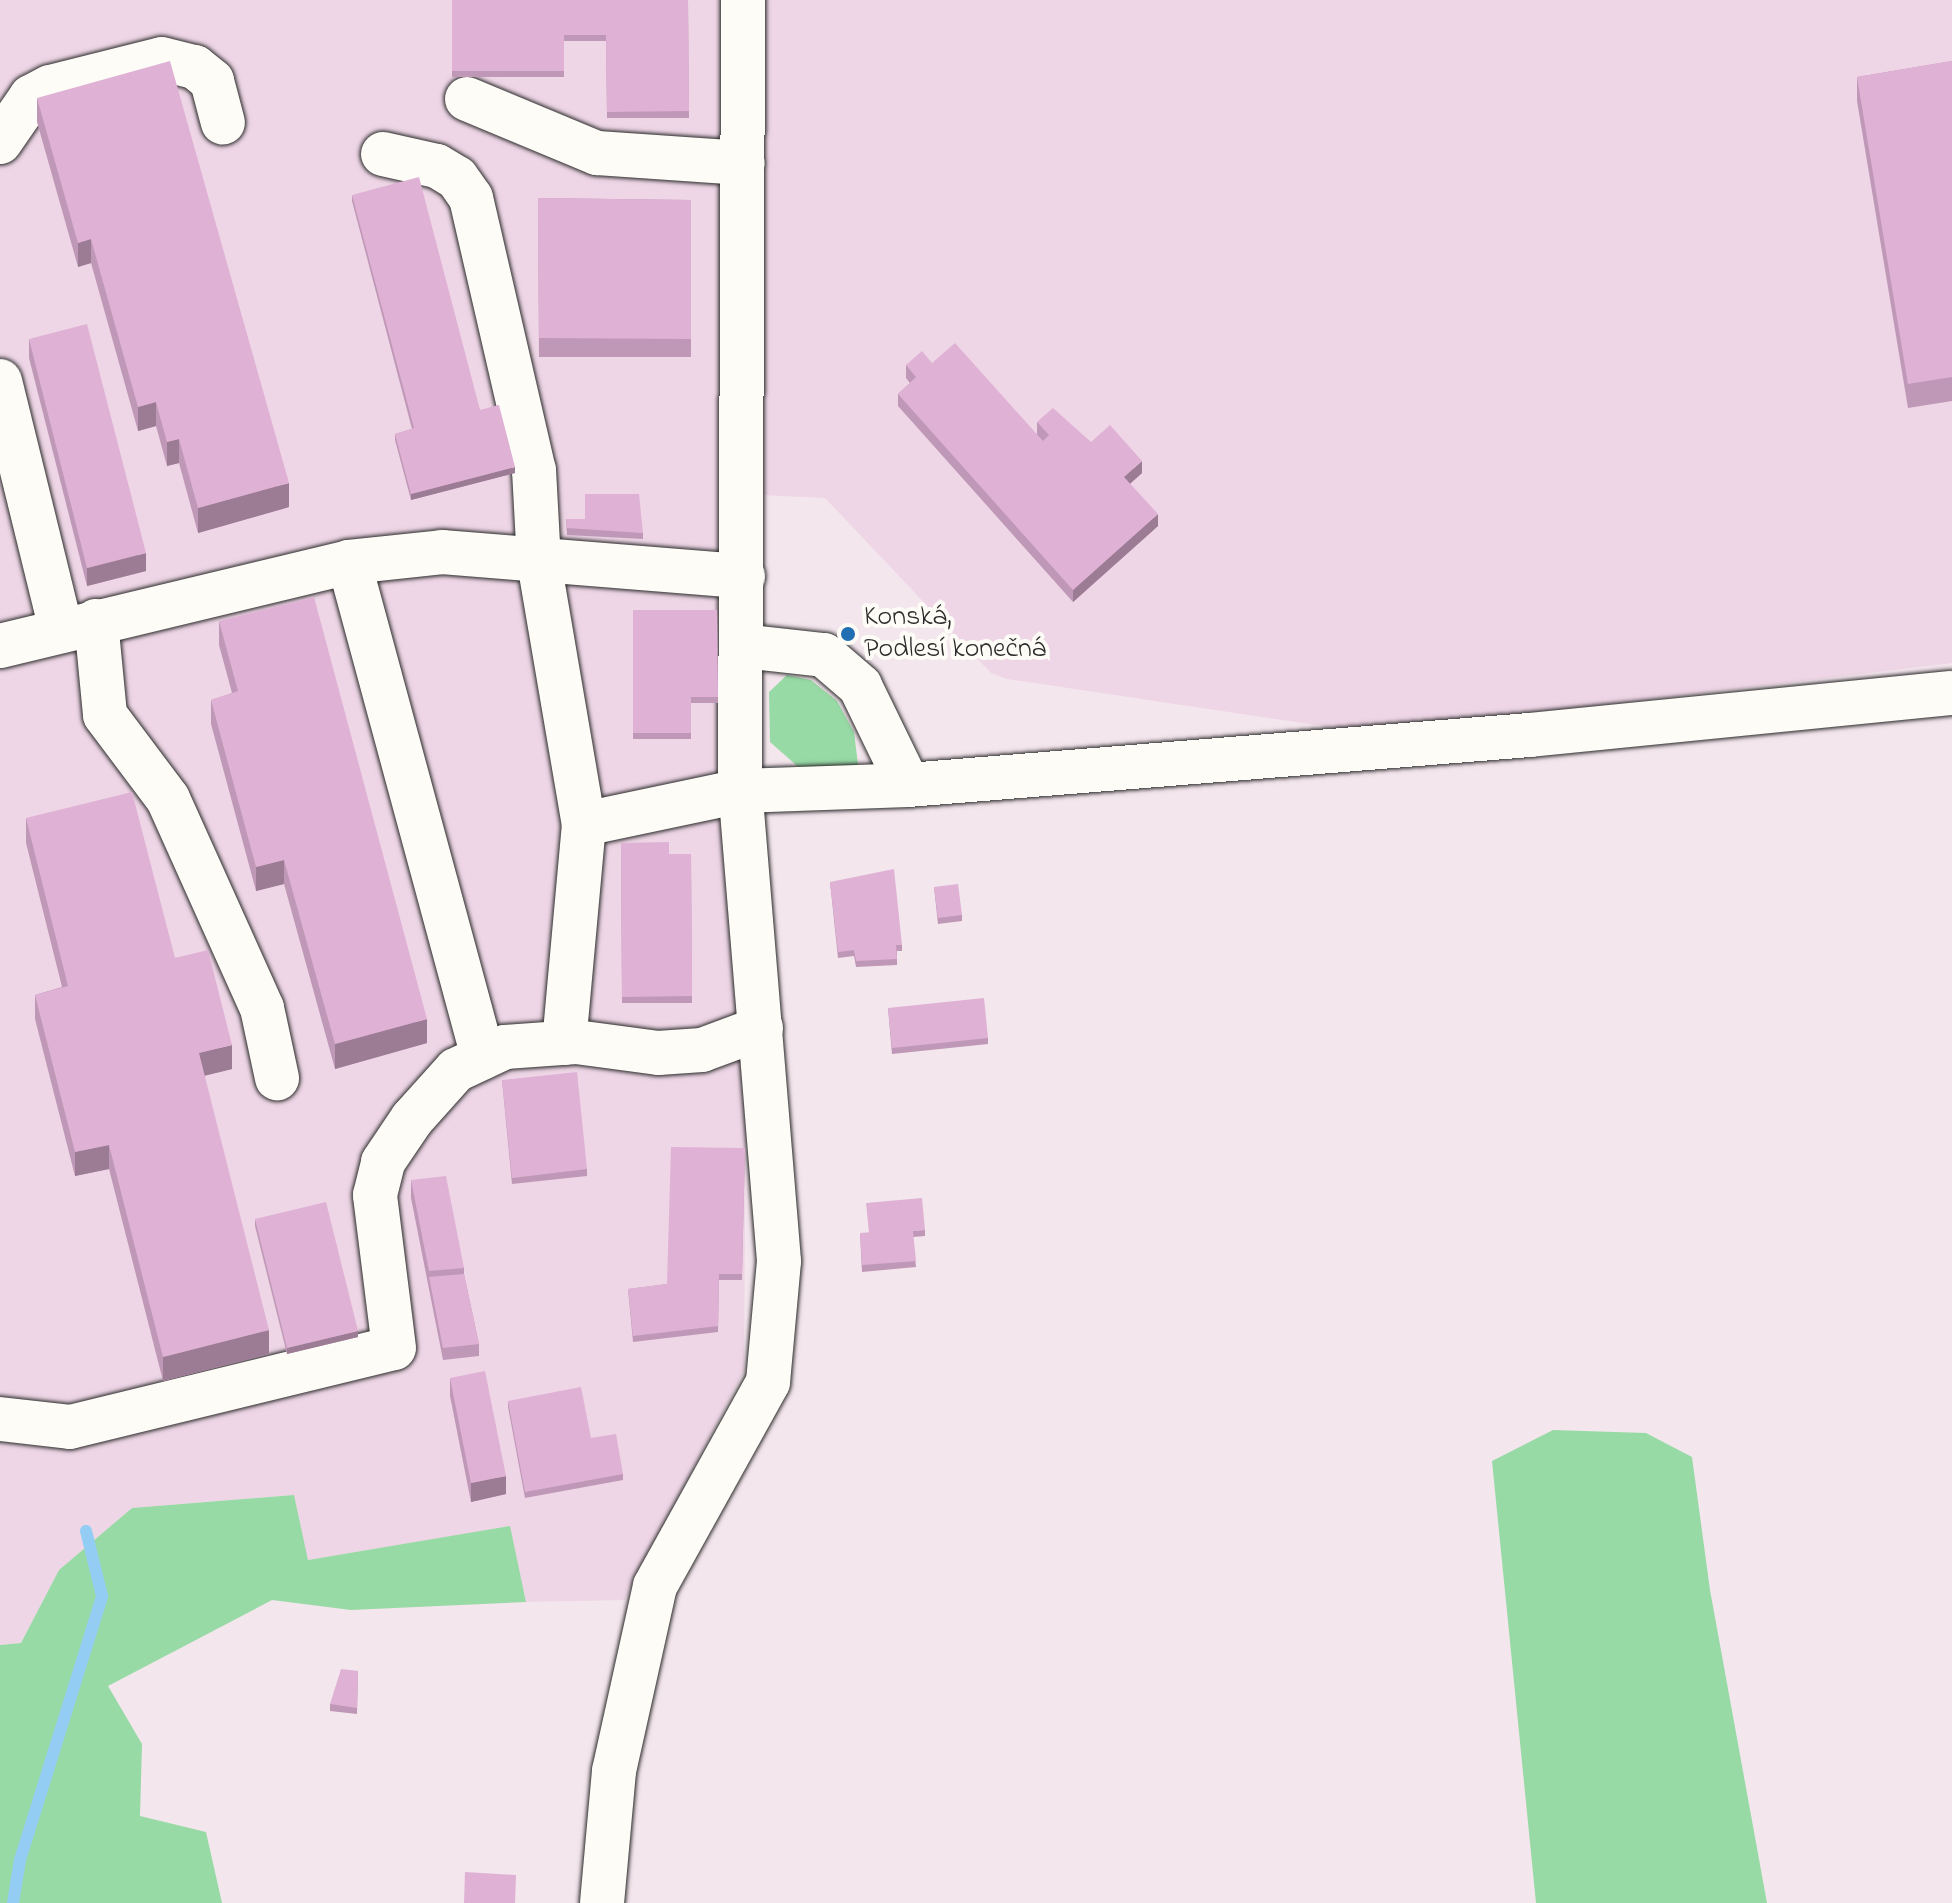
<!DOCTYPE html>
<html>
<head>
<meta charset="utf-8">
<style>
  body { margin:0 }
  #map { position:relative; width:1952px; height:1903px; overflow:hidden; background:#f4e6ed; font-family:"Indie Flower",sans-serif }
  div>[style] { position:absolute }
  .built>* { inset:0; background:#eed6e6 }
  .green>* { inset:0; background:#98daa6 }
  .stream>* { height:12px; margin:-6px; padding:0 6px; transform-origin:6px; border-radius:6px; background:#94cdf4 }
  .roads { filter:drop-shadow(0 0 2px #2b2b2b) drop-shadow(0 0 2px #2b2b2b) }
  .minor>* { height:44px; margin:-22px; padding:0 22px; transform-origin:22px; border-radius:22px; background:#fdfcf7 }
  .wall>* { inset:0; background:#c098b7 }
  .shaded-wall>* { inset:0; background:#9c7c95 }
  .building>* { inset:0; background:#dfb1d5 }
  .dots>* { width:22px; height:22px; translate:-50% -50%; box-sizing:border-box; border:4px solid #fdfcf7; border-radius:50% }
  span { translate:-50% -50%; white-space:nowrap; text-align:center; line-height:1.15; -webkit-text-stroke:8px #fdfcf7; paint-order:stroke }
  .poi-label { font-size:28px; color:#2b2b2b }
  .left { translate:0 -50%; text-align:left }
</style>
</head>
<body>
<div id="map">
  <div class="built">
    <div style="clip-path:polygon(0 0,1952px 0,1952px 663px,1369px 733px,1007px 679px,991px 673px,825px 498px,718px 493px,718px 703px,746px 1081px,744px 1371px,625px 1600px,526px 1602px,509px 1527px,307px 1560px,293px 1495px,132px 1508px,59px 1570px,21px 1643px,0 1645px)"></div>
  </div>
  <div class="green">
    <div style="clip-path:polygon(787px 675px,811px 680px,837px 701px,854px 732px,859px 773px,804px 772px,770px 742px,769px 692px)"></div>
    <div style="clip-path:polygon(1553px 1430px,1646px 1433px,1692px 1457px,1710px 1590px,1767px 1903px,1536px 1903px,1492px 1461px)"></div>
    <div style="clip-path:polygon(294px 1495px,308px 1560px,510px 1526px,526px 1602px,351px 1610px,272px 1600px,108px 1686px,142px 1744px,140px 1816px,206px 1832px,222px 1903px,0 1903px,0 1645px,21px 1643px,59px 1570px,132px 1508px)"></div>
  </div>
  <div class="stream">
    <div style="left:13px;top:1903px;width:44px;rotate:-80.8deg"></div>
    <div style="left:20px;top:1860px;width:276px;rotate:-72.7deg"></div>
    <div style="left:102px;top:1596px;width:67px;rotate:-103.8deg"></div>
  </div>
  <div class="roads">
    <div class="minor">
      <div style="left:467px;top:99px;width:141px;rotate:22.6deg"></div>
      <div style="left:597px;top:153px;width:146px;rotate:3.9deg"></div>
      <div style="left:0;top:142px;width:55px;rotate:-55.4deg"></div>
      <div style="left:31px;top:97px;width:21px;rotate:-28deg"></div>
      <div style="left:50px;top:87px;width:115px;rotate:-14deg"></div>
      <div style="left:162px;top:59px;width:34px;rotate:14deg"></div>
      <div style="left:195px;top:67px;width:22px;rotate:39deg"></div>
      <div style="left:212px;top:81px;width:43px;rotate:75.3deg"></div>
      <div style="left:383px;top:154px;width:55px;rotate:12.5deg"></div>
      <div style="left:437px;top:166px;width:23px;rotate:31deg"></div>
      <div style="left:457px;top:178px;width:24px;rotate:55deg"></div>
      <div style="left:471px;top:198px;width:279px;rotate:77deg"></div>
      <div style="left:534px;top:470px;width:92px;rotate:86.9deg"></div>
      <div style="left:539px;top:562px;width:266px;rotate:80.3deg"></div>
      <div style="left:584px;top:824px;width:220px;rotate:95.2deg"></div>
      <div style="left:0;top:381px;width:256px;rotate:76.2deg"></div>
      <div style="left:349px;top:562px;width:513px;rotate:74.85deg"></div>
      <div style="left:96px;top:621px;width:94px;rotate:84.5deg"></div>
      <div style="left:105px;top:715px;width:105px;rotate:53.1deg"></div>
      <div style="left:168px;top:799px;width:229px;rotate:65.8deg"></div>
      <div style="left:262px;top:1008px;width:72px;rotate:77.9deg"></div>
      <div style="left:0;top:646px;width:359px;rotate:-13.5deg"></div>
      <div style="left:349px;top:562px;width:94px;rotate:-6.1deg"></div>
      <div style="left:442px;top:552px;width:302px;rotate:4.6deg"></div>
      <div style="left:742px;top:646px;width:82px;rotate:6.3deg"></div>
      <div style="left:824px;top:655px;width:48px;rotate:40.7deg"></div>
      <div style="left:860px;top:686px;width:110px;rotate:64.1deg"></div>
      <div style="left:584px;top:824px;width:159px;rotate:-11.9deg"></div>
      <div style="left:740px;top:791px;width:168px;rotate:-2deg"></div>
      <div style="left:908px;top:785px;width:624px;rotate:-4.6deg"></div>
      <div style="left:1530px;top:735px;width:424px;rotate:-5.7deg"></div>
      <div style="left:0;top:1419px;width:70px;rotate:6.5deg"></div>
      <div style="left:70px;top:1427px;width:333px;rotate:-13.7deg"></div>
      <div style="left:394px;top:1348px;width:154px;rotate:-97.1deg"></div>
      <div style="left:375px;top:1195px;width:34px;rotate:-76deg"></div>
      <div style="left:383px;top:1162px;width:52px;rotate:-56deg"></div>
      <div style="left:412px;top:1119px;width:66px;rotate:-48.1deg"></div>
      <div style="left:456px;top:1070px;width:54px;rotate:-25.1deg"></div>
      <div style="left:505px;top:1047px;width:71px;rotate:-4deg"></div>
      <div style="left:576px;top:1042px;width:83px;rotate:7.6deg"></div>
      <div style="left:658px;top:1053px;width:44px;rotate:-3.9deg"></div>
      <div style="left:702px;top:1050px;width:63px;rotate:-20.4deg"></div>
      <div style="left:602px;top:1903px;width:133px;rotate:-84.8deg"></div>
      <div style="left:614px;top:1771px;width:189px;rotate:-77.5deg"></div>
      <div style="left:655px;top:1586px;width:233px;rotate:-61deg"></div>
      <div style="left:768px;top:1382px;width:121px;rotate:-84.8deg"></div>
      <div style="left:779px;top:1261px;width:472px;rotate:-94.7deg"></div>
      <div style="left:740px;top:791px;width:791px;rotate:-89.78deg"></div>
    </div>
  </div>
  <div class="wall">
    <div style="clip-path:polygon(452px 0,688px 0,689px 118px,607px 118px,606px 41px,564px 41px,564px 77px,452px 77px)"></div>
    <div style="clip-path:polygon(1952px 61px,1952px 401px,1908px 408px,1857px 101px,1857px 77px)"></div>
    <div style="clip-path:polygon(37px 98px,289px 507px,198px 533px,179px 463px,167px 466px,156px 426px,138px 431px,91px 263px,78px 267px,37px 122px)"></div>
    <div style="clip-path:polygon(352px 195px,480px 410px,515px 473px,411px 500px,395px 440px,395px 434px,412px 429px,352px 201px)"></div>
    <div style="clip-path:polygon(538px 198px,691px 200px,691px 357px,539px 357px)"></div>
    <div style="clip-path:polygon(29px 339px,146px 571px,87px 586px,29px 358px)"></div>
    <div style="clip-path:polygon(932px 363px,1037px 435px,1037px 422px,1091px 442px,1142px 473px,1130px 484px,1158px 526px,1073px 602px,898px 406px,898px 394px,910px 383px,906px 378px,906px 365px)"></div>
    <div style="clip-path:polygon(566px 519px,643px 533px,643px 539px,567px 535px)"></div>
    <div style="clip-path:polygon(633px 610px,717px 610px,718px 703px,691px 703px,691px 739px,633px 739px)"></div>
    <div style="clip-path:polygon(219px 621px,427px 1043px,335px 1069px,284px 884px,256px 891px,211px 724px,211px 700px,232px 693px,219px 645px)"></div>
    <div style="clip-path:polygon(26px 818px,175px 958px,232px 1069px,204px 1076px,269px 1354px,163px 1381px,109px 1169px,75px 1176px,35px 1019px,35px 995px,62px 987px,26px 843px)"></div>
    <div style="clip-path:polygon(621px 843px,669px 854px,691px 854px,692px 1003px,622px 1003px)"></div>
    <div style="clip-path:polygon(830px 882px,902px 945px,902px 951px,897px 951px,897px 965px,856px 967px,854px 956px,838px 958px)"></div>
    <div style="clip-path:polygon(934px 887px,962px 915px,962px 921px,938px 924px)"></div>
    <div style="clip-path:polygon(888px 1008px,988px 1038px,988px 1044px,892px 1054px)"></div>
    <div style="clip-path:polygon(502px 1080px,587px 1169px,587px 1176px,512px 1184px)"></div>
    <div style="clip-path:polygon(745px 1148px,742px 1280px,719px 1280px,718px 1332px,633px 1342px,628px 1289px,667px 1284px)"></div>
    <div style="clip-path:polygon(411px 1180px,464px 1268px,464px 1274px,479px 1344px,479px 1356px,443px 1360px,411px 1198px)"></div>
    <div style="clip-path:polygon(255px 1219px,358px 1337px,287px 1354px,255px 1226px)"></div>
    <div style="clip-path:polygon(925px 1230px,925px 1236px,913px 1237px,916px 1267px,862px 1272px,860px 1233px)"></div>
    <div style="clip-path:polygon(450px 1378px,506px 1494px,471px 1502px,450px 1396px)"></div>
    <div style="clip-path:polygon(508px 1401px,591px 1438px,623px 1474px,623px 1480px,525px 1498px,508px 1407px)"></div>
    <div style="clip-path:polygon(358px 1671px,357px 1714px,330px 1711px,330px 1704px)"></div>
  </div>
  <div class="shaded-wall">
    <div style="clip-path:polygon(91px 239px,91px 263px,78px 267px,78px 243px)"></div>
    <div style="clip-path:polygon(156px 402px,156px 426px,138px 431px,138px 407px)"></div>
    <div style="clip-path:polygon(179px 439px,179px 463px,167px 466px,167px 442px)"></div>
    <div style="clip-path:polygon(1142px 461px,1142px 473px,1124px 489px,1124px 477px)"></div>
    <div style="clip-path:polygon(515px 467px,515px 473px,411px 500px,411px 494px)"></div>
    <div style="clip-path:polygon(289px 483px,289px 507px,198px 533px,198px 508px)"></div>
    <div style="clip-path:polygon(1158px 514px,1158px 526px,1073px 602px,1073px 590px)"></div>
    <div style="clip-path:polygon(146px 553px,146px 571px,87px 586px,87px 568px)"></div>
    <div style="clip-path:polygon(284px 860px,284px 884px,256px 891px,256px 867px)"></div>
    <div style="clip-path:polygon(427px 1019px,427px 1043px,335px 1069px,335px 1044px)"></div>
    <div style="clip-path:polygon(232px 1045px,232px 1069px,199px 1077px,199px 1053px)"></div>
    <div style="clip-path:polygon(109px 1145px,109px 1169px,75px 1176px,75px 1152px)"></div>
    <div style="clip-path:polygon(269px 1330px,269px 1354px,163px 1381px,163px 1357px)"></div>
    <div style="clip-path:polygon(358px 1331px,358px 1337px,287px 1354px,287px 1348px)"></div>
    <div style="clip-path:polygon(506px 1476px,506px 1494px,471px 1502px,471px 1483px)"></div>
  </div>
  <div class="building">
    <div style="clip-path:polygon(452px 0,688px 0,689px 111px,607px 112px,606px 35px,564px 35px,564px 71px,452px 71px)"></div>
    <div style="clip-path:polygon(170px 61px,289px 483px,198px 508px,179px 439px,167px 442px,156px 402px,138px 407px,91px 239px,78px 243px,37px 98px)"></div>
    <div style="clip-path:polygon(1952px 61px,1952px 377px,1908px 384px,1857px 77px)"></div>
    <div style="clip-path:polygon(419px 177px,480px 410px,499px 405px,515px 467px,411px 494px,395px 434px,414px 428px,352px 195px)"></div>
    <div style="clip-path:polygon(538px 198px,691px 200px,691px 339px,539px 338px)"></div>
    <div style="clip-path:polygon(87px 324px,146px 553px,87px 568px,29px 339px)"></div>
    <div style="clip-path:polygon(955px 343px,1043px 441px,1049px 435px,1037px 422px,1053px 408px,1091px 442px,1110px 425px,1142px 461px,1124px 477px,1158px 514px,1073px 590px,898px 394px,916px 377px,906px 365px,922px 351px,932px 363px)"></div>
    <div style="clip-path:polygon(585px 494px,639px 494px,643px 533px,567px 528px,566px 519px,585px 519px)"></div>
    <div style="clip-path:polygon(314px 597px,427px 1019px,335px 1044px,284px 860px,256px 867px,211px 700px,238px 691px,219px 621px)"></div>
    <div style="clip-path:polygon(633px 610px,717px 610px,718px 697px,691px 697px,691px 733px,633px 733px)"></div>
    <div style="clip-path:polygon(132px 792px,175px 958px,208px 950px,232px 1045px,199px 1053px,269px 1330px,163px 1357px,109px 1145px,75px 1152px,35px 995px,68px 986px,26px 818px)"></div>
    <div style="clip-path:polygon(669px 842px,669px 854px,691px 854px,692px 996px,622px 997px,621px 843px)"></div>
    <div style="clip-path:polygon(894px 869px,902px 945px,896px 945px,897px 959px,856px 961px,854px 950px,838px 952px,830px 882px)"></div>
    <div style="clip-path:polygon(958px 884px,962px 915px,938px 918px,934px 887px)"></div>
    <div style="clip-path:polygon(984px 998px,988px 1038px,892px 1048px,888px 1008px)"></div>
    <div style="clip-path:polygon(577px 1072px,587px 1169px,512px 1178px,502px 1080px)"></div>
    <div style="clip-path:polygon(671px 1147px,745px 1148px,742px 1274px,719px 1274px,718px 1326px,633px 1336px,628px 1289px,667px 1284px)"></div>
    <div style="clip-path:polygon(446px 1176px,464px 1268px,429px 1271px,411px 1180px)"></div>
    <div style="clip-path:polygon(922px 1198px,925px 1230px,913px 1231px,916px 1261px,862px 1265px,860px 1233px,869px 1233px,866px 1203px)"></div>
    <div style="clip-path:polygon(326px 1202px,358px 1331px,287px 1348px,255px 1219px)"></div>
    <div style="clip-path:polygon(464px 1274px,479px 1344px,443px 1348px,429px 1277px)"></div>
    <div style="clip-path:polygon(485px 1371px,506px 1476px,471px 1483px,450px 1378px)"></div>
    <div style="clip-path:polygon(581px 1387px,591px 1438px,616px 1434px,623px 1474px,525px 1492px,508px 1401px)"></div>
    <div style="clip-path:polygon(341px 1669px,358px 1671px,357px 1708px,330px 1704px)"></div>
    <div style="clip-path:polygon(465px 1872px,516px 1875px,515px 1903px,464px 1903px)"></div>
  </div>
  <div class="dots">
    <div style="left:848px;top:634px;background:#1f6fb2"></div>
  </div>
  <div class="poi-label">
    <span class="left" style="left:864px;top:634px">Konská,<br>Podlesí konečná</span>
  </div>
</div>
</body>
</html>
